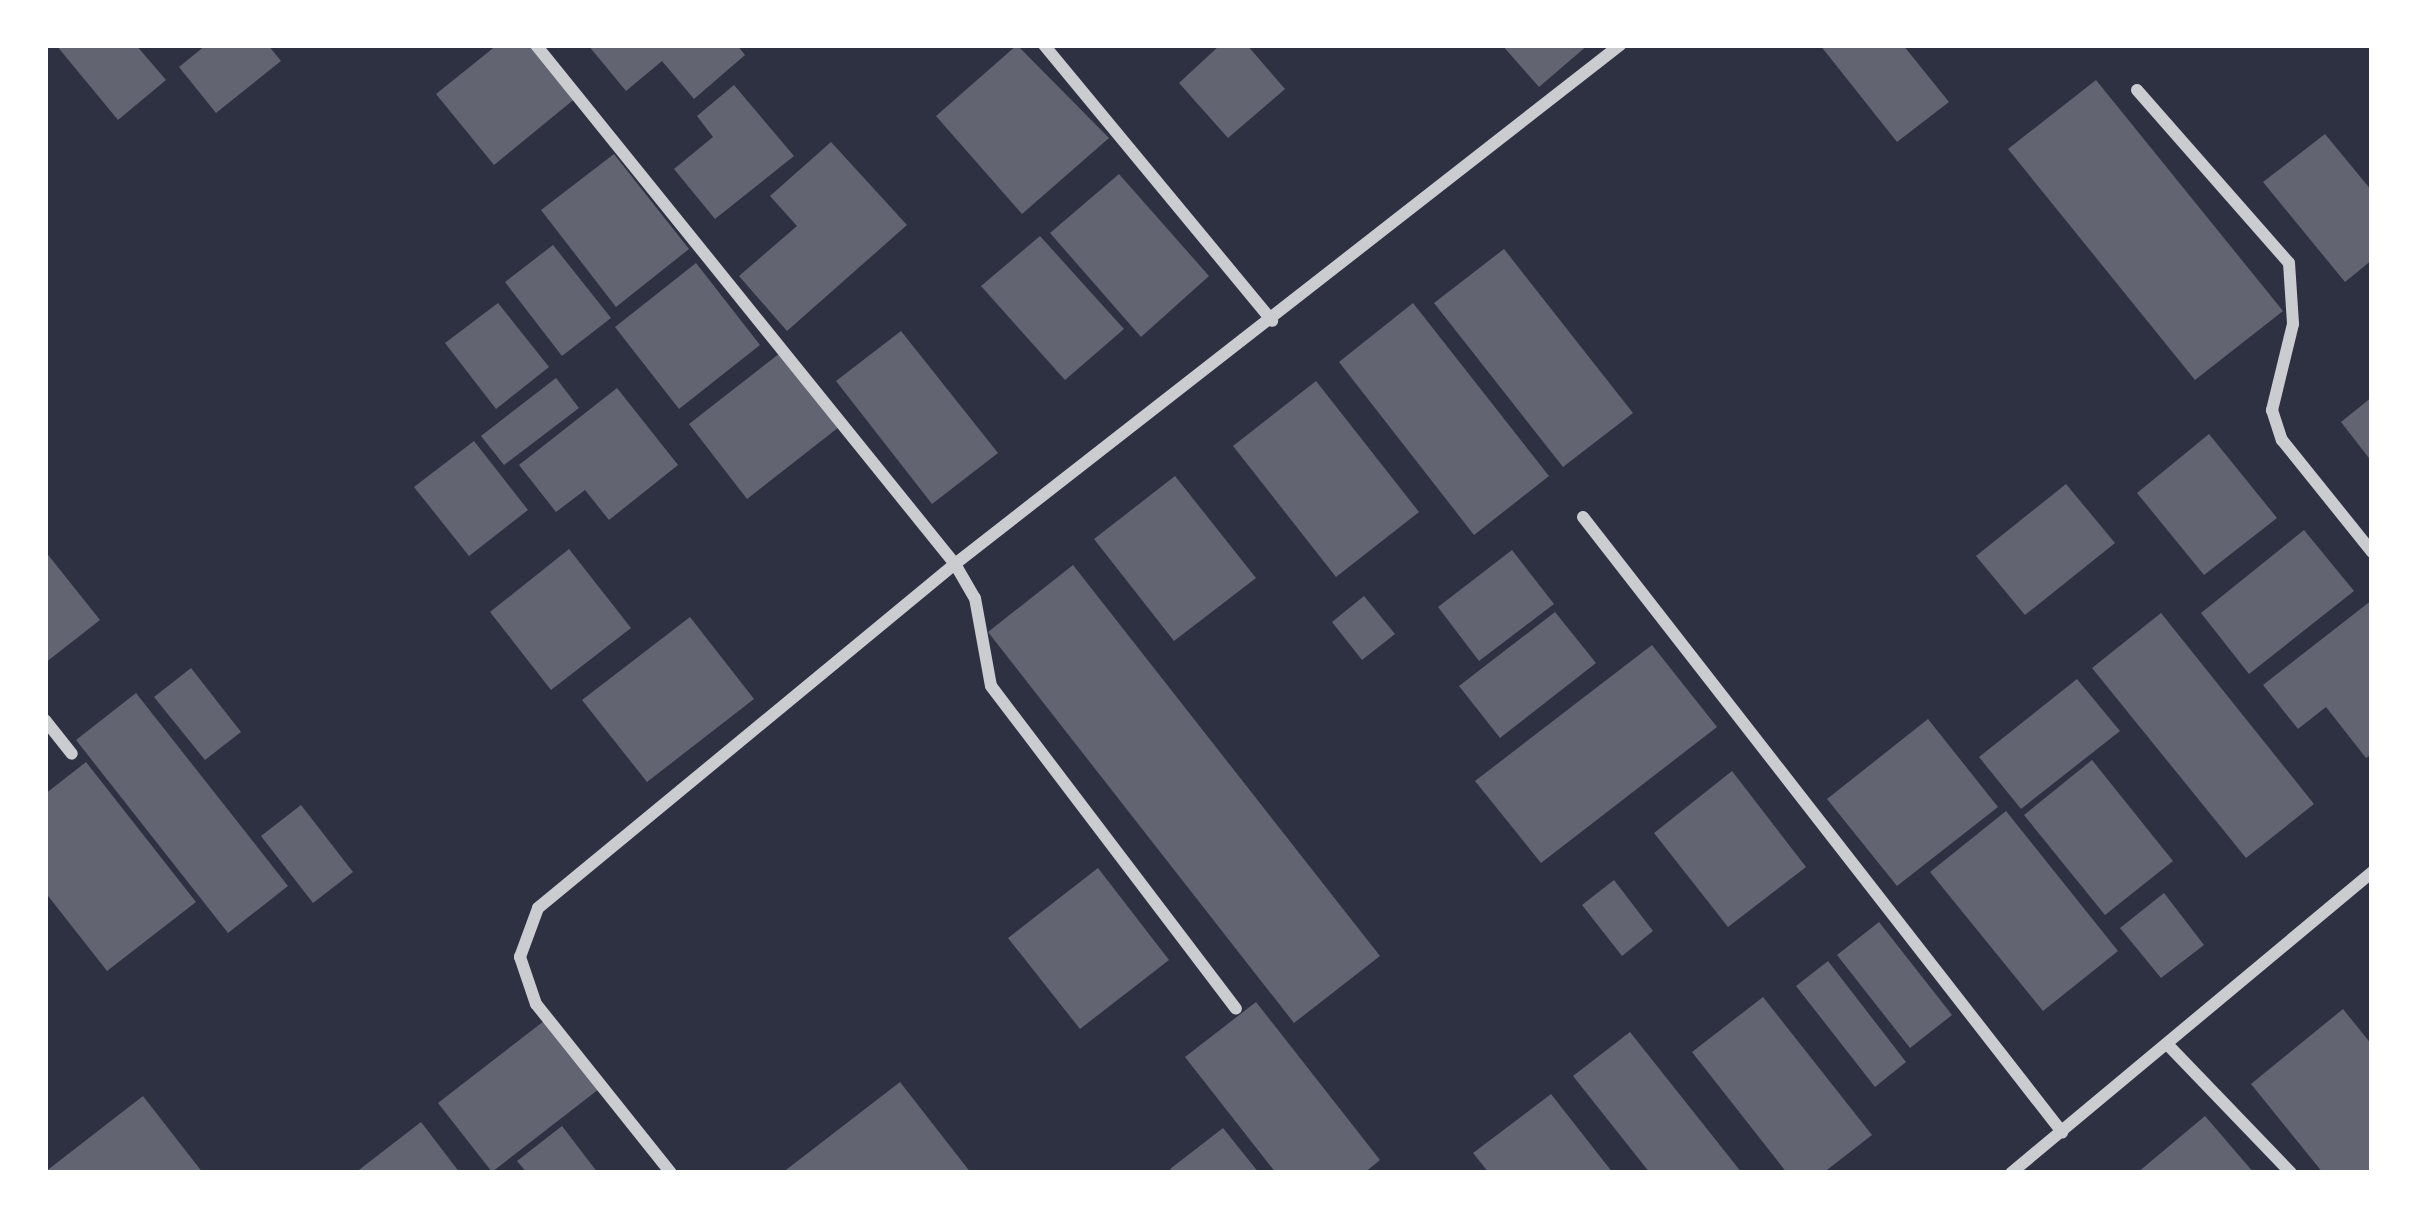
<!DOCTYPE html>
<html>
<head>
<meta charset="utf-8">
<style>
  body { margin:0 }
  #map { position:relative; width:2417px; height:1218px; overflow:hidden; background:#2d3142; font-family:"Titillium Web",sans-serif }
  div>[style] { position:absolute }
  .building>* { inset:0; background:#626471 }
  .minor>* { height:12px; margin:-6px; padding:0 6px; transform-origin:6px; border-radius:6px; background:#caccd0 }
  span { translate:-50% -50%; white-space:nowrap; text-align:center; line-height:1.15; -webkit-text-stroke:10px #fff; paint-order:stroke }
  .frame { position:absolute; inset:0; border:48px solid #fff; pointer-events:none }
</style>
</head>
<body>
<div id="map">
  <div class="building">
    <div style="clip-path:polygon(56px 45px,136px 45px,166px 80px,118px 120px)"></div>
    <div style="clip-path:polygon(206px 45px,268px 45px,281px 61px,216px 113px,179px 67px)"></div>
    <div style="clip-path:polygon(497px 45px,533px 45px,577px 97px,494px 165px,436px 94px)"></div>
    <div style="clip-path:polygon(588px 45px,737px 45px,745px 55px,694px 99px,662px 61px,626px 91px)"></div>
    <div style="clip-path:polygon(1017px 45px,1109px 138px,1022px 214px,936px 116px)"></div>
    <div style="clip-path:polygon(1220px 45px,1247px 45px,1285px 89px,1228px 138px,1179px 83px)"></div>
    <div style="clip-path:polygon(1502px 45px,1588px 45px,1539px 87px)"></div>
    <div style="clip-path:polygon(1820px 45px,1903px 45px,1949px 102px,1897px 142px)"></div>
    <div style="clip-path:polygon(2096px 80px,2283px 311px,2195px 380px,2008px 149px)"></div>
    <div style="clip-path:polygon(734px 85px,794px 156px,715px 219px,674px 169px,713px 137px,697px 116px)"></div>
    <div style="clip-path:polygon(2325px 134px,2372px 191px,2372px 260px,2345px 282px,2263px 182px)"></div>
    <div style="clip-path:polygon(831px 142px,907px 225px,787px 331px,739px 276px,797px 226px,770px 196px)"></div>
    <div style="clip-path:polygon(614px 154px,689px 249px,616px 307px,541px 210px)"></div>
    <div style="clip-path:polygon(1119px 174px,1209px 276px,1141px 337px,1050px 233px)"></div>
    <div style="clip-path:polygon(1040px 236px,1124px 329px,1065px 380px,981px 286px)"></div>
    <div style="clip-path:polygon(553px 245px,611px 318px,562px 356px,505px 282px)"></div>
    <div style="clip-path:polygon(1504px 249px,1633px 413px,1563px 467px,1434px 303px)"></div>
    <div style="clip-path:polygon(696px 263px,760px 345px,679px 409px,615px 327px)"></div>
    <div style="clip-path:polygon(498px 303px,549px 367px,496px 409px,445px 343px)"></div>
    <div style="clip-path:polygon(1413px 303px,1549px 476px,1474px 535px,1339px 362px)"></div>
    <div style="clip-path:polygon(901px 331px,998px 453px,932px 504px,836px 381px)"></div>
    <div style="clip-path:polygon(780px 353px,839px 427px,747px 499px,689px 424px)"></div>
    <div style="clip-path:polygon(556px 378px,579px 408px,504px 465px,481px 436px)"></div>
    <div style="clip-path:polygon(1316px 381px,1419px 512px,1336px 577px,1233px 446px)"></div>
    <div style="clip-path:polygon(617px 388px,678px 465px,609px 520px,585px 490px,556px 512px,519px 465px)"></div>
    <div style="clip-path:polygon(2372px 397px,2372px 462px,2341px 422px)"></div>
    <div style="clip-path:polygon(2209px 434px,2277px 518px,2204px 575px,2137px 493px)"></div>
    <div style="clip-path:polygon(474px 441px,528px 510px,469px 556px,414px 487px)"></div>
    <div style="clip-path:polygon(1175px 476px,1256px 578px,1174px 641px,1094px 539px)"></div>
    <div style="clip-path:polygon(2066px 484px,2115px 543px,2025px 615px,1976px 556px)"></div>
    <div style="clip-path:polygon(2304px 530px,2354px 591px,2249px 674px,2201px 613px)"></div>
    <div style="clip-path:polygon(569px 549px,631px 628px,551px 690px,490px 612px)"></div>
    <div style="clip-path:polygon(1512px 550px,1554px 604px,1479px 661px,1438px 607px)"></div>
    <div style="clip-path:polygon(45px 551px,100px 620px,45px 663px)"></div>
    <div style="clip-path:polygon(1073px 565px,1380px 956px,1294px 1023px,988px 632px)"></div>
    <div style="clip-path:polygon(1364px 596px,1395px 634px,1362px 660px,1332px 622px)"></div>
    <div style="clip-path:polygon(2372px 600px,2372px 754px,2366px 758px,2326px 707px,2298px 729px,2263px 685px)"></div>
    <div style="clip-path:polygon(1555px 612px,1596px 663px,1500px 738px,1459px 686px)"></div>
    <div style="clip-path:polygon(2161px 613px,2314px 804px,2246px 858px,2092px 668px)"></div>
    <div style="clip-path:polygon(690px 617px,754px 699px,647px 782px,582px 700px)"></div>
    <div style="clip-path:polygon(1652px 645px,1717px 727px,1541px 863px,1475px 781px)"></div>
    <div style="clip-path:polygon(191px 668px,241px 732px,205px 760px,154px 697px)"></div>
    <div style="clip-path:polygon(2077px 679px,2120px 731px,2021px 809px,1979px 757px)"></div>
    <div style="clip-path:polygon(136px 693px,288px 886px,228px 933px,76px 740px)"></div>
    <div style="clip-path:polygon(1928px 719px,1998px 807px,1897px 886px,1827px 799px)"></div>
    <div style="clip-path:polygon(2092px 760px,2173px 861px,2105px 915px,2024px 815px)"></div>
    <div style="clip-path:polygon(86px 762px,196px 902px,107px 971px,45px 892px,45px 794px)"></div>
    <div style="clip-path:polygon(1732px 771px,1806px 867px,1728px 927px,1654px 833px)"></div>
    <div style="clip-path:polygon(301px 805px,353px 872px,313px 903px,261px 836px)"></div>
    <div style="clip-path:polygon(2006px 811px,2118px 951px,2043px 1011px,1930px 872px)"></div>
    <div style="clip-path:polygon(1098px 868px,1169px 960px,1080px 1029px,1008px 938px)"></div>
    <div style="clip-path:polygon(1614px 880px,1653px 931px,1622px 956px,1582px 905px)"></div>
    <div style="clip-path:polygon(2164px 893px,2204px 945px,2161px 978px,2120px 928px)"></div>
    <div style="clip-path:polygon(1879px 922px,1952px 1015px,1910px 1048px,1837px 955px)"></div>
    <div style="clip-path:polygon(1828px 961px,1906px 1062px,1875px 1087px,1796px 986px)"></div>
    <div style="clip-path:polygon(1763px 997px,1872px 1135px,1823px 1173px,1787px 1173px,1692px 1052px)"></div>
    <div style="clip-path:polygon(1256px 1002px,1380px 1160px,1364px 1173px,1276px 1173px,1185px 1057px)"></div>
    <div style="clip-path:polygon(2343px 1009px,2372px 1045px,2372px 1173px,2323px 1173px,2251px 1084px)"></div>
    <div style="clip-path:polygon(544px 1021px,599px 1089px,492px 1172px,438px 1103px)"></div>
    <div style="clip-path:polygon(1630px 1032px,1742px 1173px,1650px 1173px,1573px 1076px)"></div>
    <div style="clip-path:polygon(900px 1082px,971px 1173px,782px 1173px)"></div>
    <div style="clip-path:polygon(1551px 1094px,1613px 1173px,1489px 1173px,1473px 1153px)"></div>
    <div style="clip-path:polygon(143px 1096px,203px 1173px,45px 1173px,45px 1172px)"></div>
    <div style="clip-path:polygon(2205px 1116px,2254px 1173px,2137px 1173px)"></div>
    <div style="clip-path:polygon(421px 1122px,460px 1173px,355px 1173px)"></div>
    <div style="clip-path:polygon(562px 1126px,598px 1173px,527px 1173px,517px 1161px)"></div>
    <div style="clip-path:polygon(1223px 1128px,1259px 1173px,1174px 1173px,1170px 1169px)"></div>
  </div>
  <div class="minor">
    <div style="left:536px;top:45px;width:667px;rotate:51.09deg"></div>
    <div style="left:955px;top:564px;width:39px;rotate:60deg"></div>
    <div style="left:975px;top:598px;width:89px;rotate:79.7deg"></div>
    <div style="left:991px;top:686px;width:405px;rotate:52.8deg"></div>
    <div style="left:1044px;top:45px;width:358px;rotate:50.4deg"></div>
    <div style="left:2137px;top:90px;width:230px;rotate:48.7deg"></div>
    <div style="left:2289px;top:263px;width:61px;rotate:86.2deg"></div>
    <div style="left:2293px;top:324px;width:89px;rotate:103.7deg"></div>
    <div style="left:2272px;top:410px;width:32px;rotate:72deg"></div>
    <div style="left:2282px;top:440px;width:144px;rotate:51.2deg"></div>
    <div style="left:1583px;top:517px;width:780px;rotate:52.09deg"></div>
    <div style="left:45px;top:720px;width:43px;rotate:51.5deg"></div>
    <div style="left:2167px;top:1044px;width:179px;rotate:46.1deg"></div>
    <div style="left:671px;top:1173px;width:216px;rotate:-128.6deg"></div>
    <div style="left:536px;top:1004px;width:50px;rotate:-108.8deg"></div>
    <div style="left:520px;top:957px;width:52px;rotate:-69.8deg"></div>
    <div style="left:538px;top:908px;width:541px;rotate:-39.52deg"></div>
    <div style="left:955px;top:564px;width:844px;rotate:-37.97deg"></div>
    <div style="left:2011px;top:1173px;width:470px;rotate:-39.8deg"></div>
  </div>
  <div class="frame"></div>
</div>
</body>
</html>
